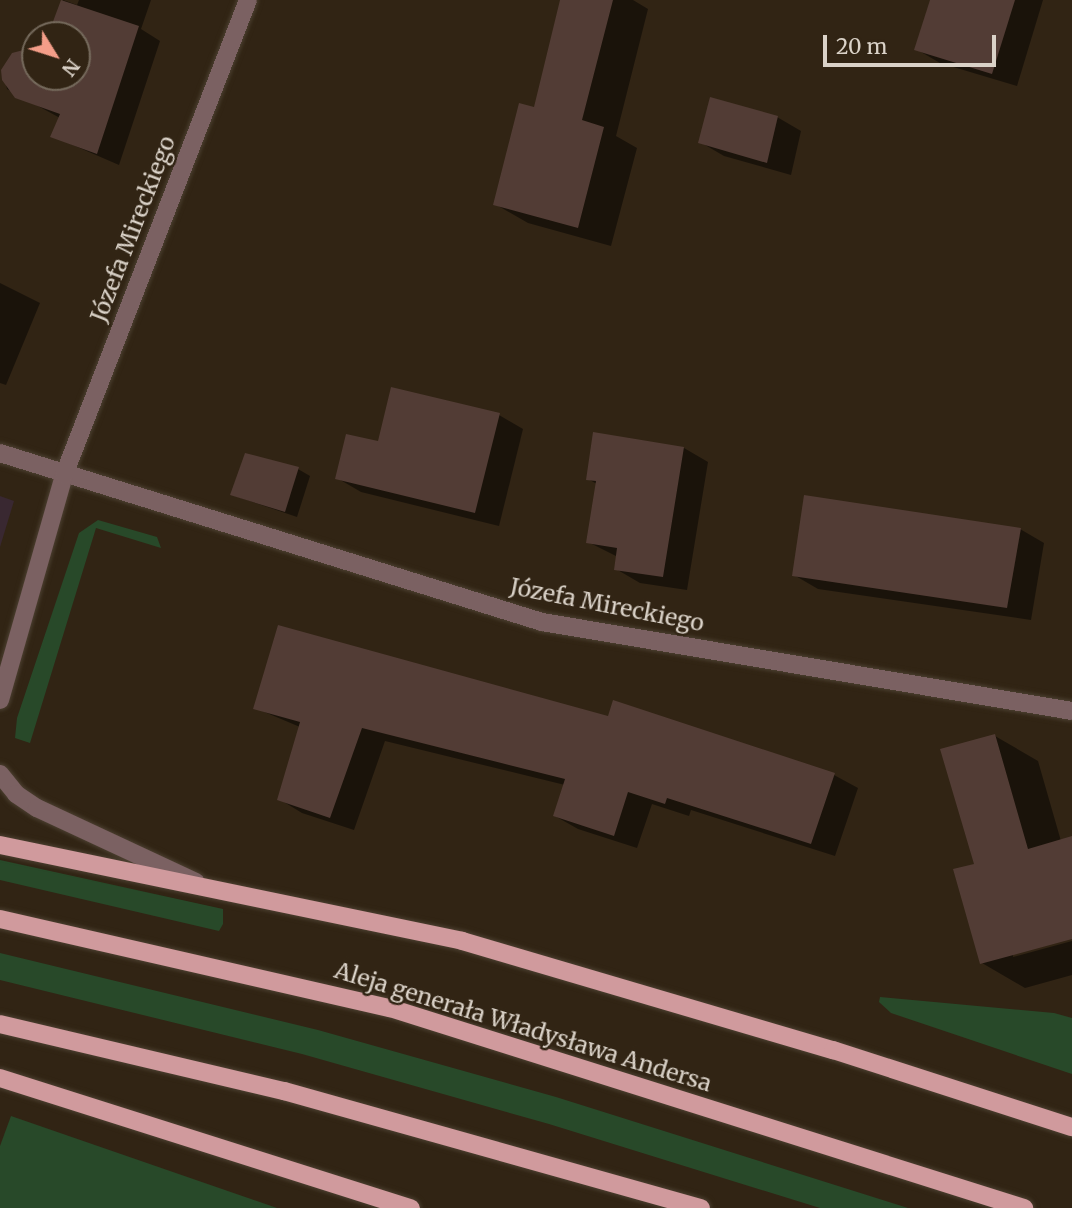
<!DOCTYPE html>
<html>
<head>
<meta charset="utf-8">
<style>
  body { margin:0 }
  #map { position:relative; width:1072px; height:1208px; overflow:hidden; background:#312414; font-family:Merriweather,serif }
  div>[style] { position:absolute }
  .commercial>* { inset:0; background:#392831 }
  .green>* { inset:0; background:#284929 }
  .shadow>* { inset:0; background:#0007 }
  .building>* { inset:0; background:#523c35 }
  .roads { filter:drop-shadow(0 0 2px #4c4031) drop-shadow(0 0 2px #4c4031) }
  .minor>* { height:18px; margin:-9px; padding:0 9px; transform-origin:9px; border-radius:9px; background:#7b6162 }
  .major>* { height:18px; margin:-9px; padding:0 9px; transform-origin:9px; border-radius:9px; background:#d09a9d }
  span { translate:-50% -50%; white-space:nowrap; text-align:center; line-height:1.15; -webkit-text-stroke:5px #312414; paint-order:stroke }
  .street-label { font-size:23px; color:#dad2c8 }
  .north { position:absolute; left:21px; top:21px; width:70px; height:70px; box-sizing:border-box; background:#312414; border:2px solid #756a5c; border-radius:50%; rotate:128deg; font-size:19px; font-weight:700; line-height:28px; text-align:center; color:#dad2c8 }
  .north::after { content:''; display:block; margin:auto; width:24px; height:32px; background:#f49e89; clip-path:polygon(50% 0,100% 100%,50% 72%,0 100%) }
  .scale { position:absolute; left:823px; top:35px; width:173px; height:32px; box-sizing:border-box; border:4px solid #dad2c8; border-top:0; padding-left:9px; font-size:21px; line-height:24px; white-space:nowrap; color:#dad2c8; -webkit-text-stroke:5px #312414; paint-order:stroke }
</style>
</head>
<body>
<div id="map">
  <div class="commercial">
    <div style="clip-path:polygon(0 496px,14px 501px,0 547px)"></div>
  </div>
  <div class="green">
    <div style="clip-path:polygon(98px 520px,157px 537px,161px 548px,96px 528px,30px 743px,15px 738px,17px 718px,79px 533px)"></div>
    <div style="clip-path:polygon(0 860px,223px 909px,223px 924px,219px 931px,0 880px)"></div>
    <div style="clip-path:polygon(0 953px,318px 1030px,556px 1097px,908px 1208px,820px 1208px,549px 1124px,302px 1054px,0 980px)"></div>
    <div style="clip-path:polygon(880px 997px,1054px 1013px,1072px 1018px,1072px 1074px,891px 1013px,879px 1002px)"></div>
    <div style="clip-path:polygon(11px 1116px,277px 1208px,0 1208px,0 1146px)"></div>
  </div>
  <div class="shadow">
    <div style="clip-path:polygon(63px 0,77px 5px,79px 0,151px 0,141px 29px,160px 41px,119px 165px,52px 136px,60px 118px,7px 89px,3px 71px,35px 50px,35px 77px,77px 77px,77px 35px,49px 35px)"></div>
    <div style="clip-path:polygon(561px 0,633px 0,648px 9px,616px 136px,637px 148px,611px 246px,528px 223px,495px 204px,535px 109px)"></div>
    <div style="clip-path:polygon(932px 0,1043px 0,1017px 86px,940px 63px,916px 49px)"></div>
    <div style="clip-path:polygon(777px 117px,801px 131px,791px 175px,724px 156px,700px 142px)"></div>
    <div style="clip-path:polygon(0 283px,40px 303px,6px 385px,0 383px)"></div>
    <div style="clip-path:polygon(499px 415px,523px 429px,499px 526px,361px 492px,337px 478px)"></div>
    <div style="clip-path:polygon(684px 448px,708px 462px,687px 590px,640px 583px,616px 569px,618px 557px,588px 542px,597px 484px,588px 479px)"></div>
    <div style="clip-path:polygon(298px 469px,310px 476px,297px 517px,232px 495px)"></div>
    <div style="clip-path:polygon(1020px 529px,1044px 543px,1031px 620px,818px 589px,794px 575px)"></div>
    <div style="clip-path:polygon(255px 708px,609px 718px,834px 775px,858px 788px,835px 856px,691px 810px,689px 816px,652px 804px,637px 848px,578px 829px,555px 816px,565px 785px,385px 741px,354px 830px,302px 813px,279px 799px,300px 727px)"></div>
    <div style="clip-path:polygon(995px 736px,1038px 761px,1061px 841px,1072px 838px,1072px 937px,1013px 954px,1013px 957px,1072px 941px,1072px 975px,1025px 988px,982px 963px,976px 865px)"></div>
  </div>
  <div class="building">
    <div style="clip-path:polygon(61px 0,139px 26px,97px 154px,50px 137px,60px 114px,15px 98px,2px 80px,1px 70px,12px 53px,35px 47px,35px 77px,77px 77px,77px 35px,48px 35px)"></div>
    <div style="clip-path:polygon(560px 0,613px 0,582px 120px,604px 127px,578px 228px,493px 205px,519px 103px,534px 107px)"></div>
    <div style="clip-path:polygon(930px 0,1015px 0,992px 74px,914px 50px)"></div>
    <div style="clip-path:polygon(710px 97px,778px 116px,767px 163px,698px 143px)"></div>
    <div style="clip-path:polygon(391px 387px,500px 413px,475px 513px,335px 479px,346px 434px,378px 441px)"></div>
    <div style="clip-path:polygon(593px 432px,684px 447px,663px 577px,614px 570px,617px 548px,586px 543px,596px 481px,586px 480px)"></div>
    <div style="clip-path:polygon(245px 453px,299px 467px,285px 512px,230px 495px)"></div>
    <div style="clip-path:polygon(804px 495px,1021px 528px,1007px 608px,792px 576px)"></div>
    <div style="clip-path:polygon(278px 625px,608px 716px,613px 700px,835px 773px,811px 844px,667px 798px,665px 804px,628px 792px,614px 836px,553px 816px,565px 779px,362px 728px,330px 818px,277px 800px,300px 722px,253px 709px)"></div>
    <div style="clip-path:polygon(995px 734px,1028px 849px,1072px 836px,1072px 939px,980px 964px,953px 869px,974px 864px,940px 749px)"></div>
  </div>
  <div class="roads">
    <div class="minor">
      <div style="left:0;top:453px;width:568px;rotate:17.32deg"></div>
      <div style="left:542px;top:622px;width:537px;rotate:9.53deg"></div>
      <div style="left:0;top:700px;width:234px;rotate:-74.1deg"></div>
      <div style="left:64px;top:475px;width:509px;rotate:-68.83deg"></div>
      <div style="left:0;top:774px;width:26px;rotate:51deg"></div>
      <div style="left:16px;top:794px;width:25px;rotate:34deg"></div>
      <div style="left:37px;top:808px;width:175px;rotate:25deg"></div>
    </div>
    <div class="major">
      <div style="left:0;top:845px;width:472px;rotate:11.7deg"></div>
      <div style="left:462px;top:941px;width:387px;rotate:16.4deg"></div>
      <div style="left:833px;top:1050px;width:251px;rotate:17.9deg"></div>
      <div style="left:0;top:919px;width:400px;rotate:12.9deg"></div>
      <div style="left:390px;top:1008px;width:665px;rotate:17.51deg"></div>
      <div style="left:0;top:1024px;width:292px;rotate:13.3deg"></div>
      <div style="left:284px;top:1091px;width:433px;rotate:15.7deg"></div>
      <div style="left:0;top:1078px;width:431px;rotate:17.6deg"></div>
    </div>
  </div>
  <div class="street-label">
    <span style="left:133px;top:229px;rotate:-69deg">Józefa Mireckiego</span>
    <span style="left:607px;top:605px;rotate:11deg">Józefa Mireckiego</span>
    <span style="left:523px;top:1027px;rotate:17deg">Aleja generała Władysława Andersa</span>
  </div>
  <div class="north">N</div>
  <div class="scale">20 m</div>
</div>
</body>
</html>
